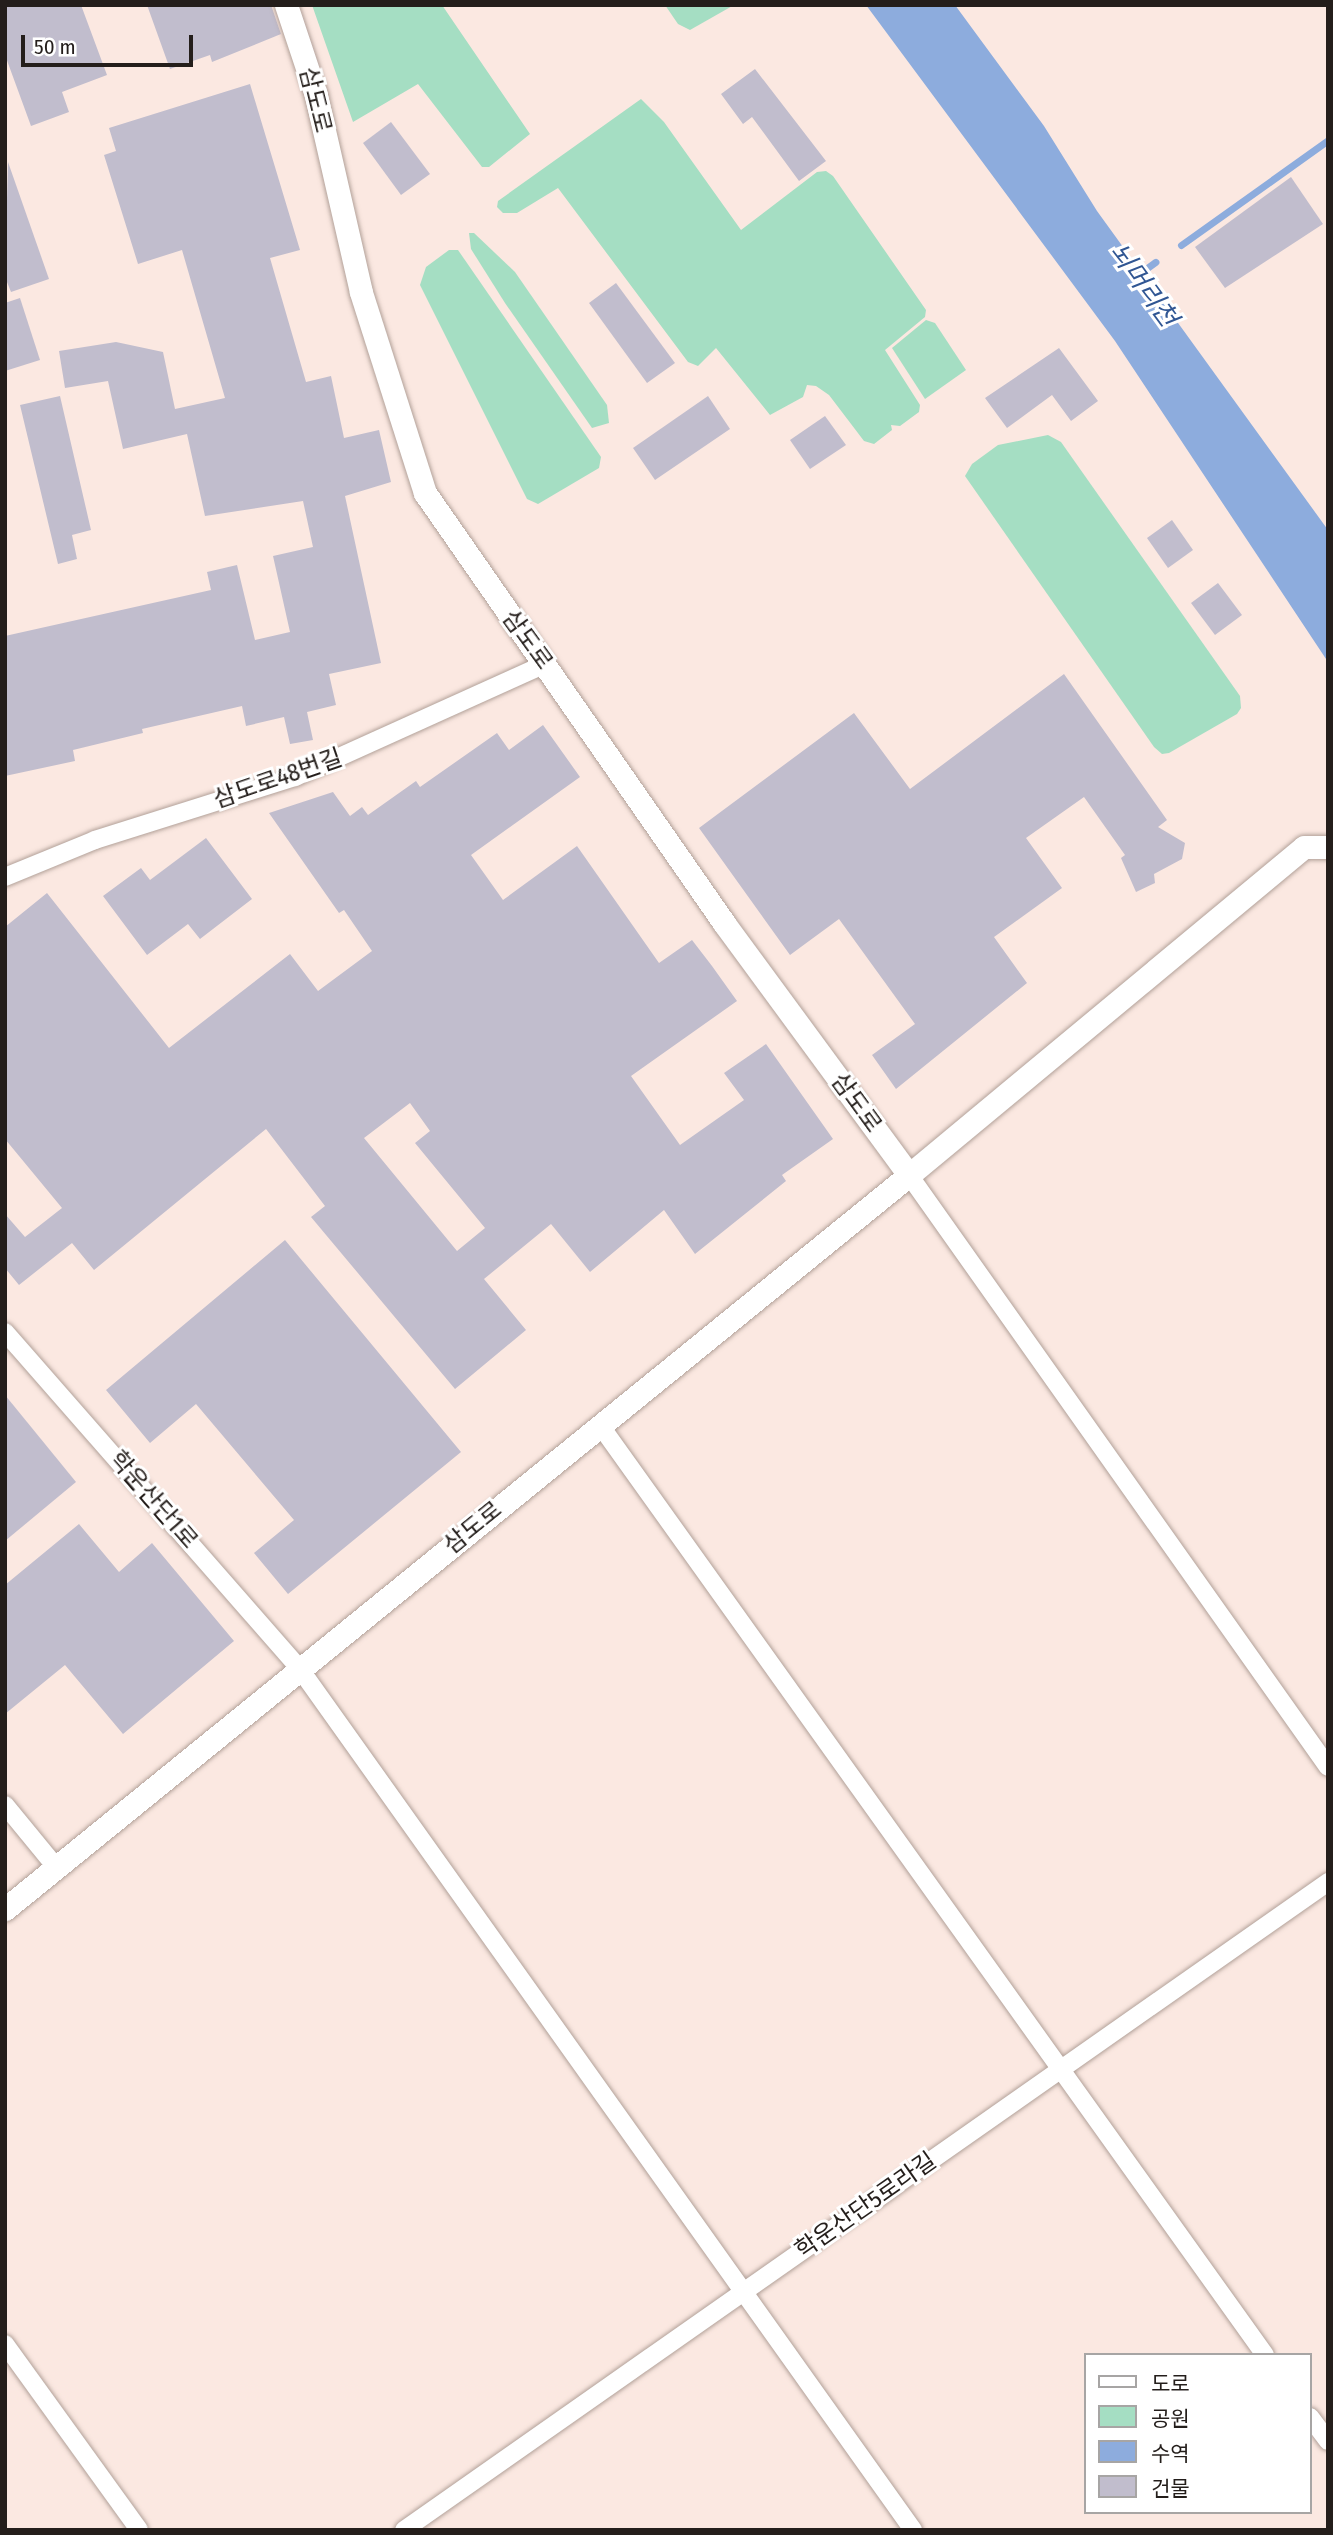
<!DOCTYPE html>
<html>
<head>
<meta charset="utf-8">
<style>
  body { margin:0 }
  #map { position:relative; width:1333px; height:2535px; overflow:hidden; background:#fbe8e1; font-family:"Fira Sans Condensed","Noto Sans KR",sans-serif }
  div>[style] { position:absolute }
  .green>* { inset:0; background:#a5dec3 }
  .water>* { inset:0; background:#8dacdd }
  .stream>* { height:7px; margin:-3.5px; padding:0 3.5px; transform-origin:3.5px; border-radius:3.5px; background:#8dacdd }
  .building>* { inset:0; background:#c1bdcd }
  .roads { filter:drop-shadow(0 0 2px #b2a199) drop-shadow(0 0 2px #b2a199) }
  .minor>* { height:18px; margin:-9px; padding:0 9px; transform-origin:9px; border-radius:9px; background:#fff }
  .tertiary>* { height:23px; margin:-11.5px; padding:0 11.5px; transform-origin:11.5px; border-radius:11.5px; background:#fff }
  span { translate:-50% -50%; white-space:nowrap; text-align:center; line-height:1.15; -webkit-text-stroke:6px #fff; paint-order:stroke }
  .street-label { font-size:24px; color:#241e1b }
  .water-label { font-size:26px; color:#305693; font-style:italic }
  .frame { position:absolute; inset:0; border:7px solid #241e1b; pointer-events:none }
  .legend { position:absolute; left:1084px; top:2353px; width:228px; height:161px; box-sizing:border-box; background:#fff; border:2px solid #a7a5a4; margin:0; padding:9px 12px; list-style:none; font-size:21px; color:#241e1b }
  .legend li { display:flex; align-items:center; gap:14px; height:35px }
  .legend b { width:35px; border:2px solid #a7a5a4 }
  .scale { position:absolute; left:21px; top:35px; width:172px; height:32px; box-sizing:border-box; border:4px solid #241e1b; border-top:0; padding-left:9px; font-size:21px; line-height:24px; white-space:nowrap; color:#241e1b; -webkit-text-stroke:5px #fff; paint-order:stroke }
</style>
</head>
<body>
<div id="map">
  <div class="green">
    <div style="clip-path:polygon(312px 5px,442px 5px,530px 134px,489px 167px,482px 167px,418px 84px,353px 122px)"></div>
    <div style="clip-path:polygon(665px 5px,734px 5px,690px 30px,678px 24px)"></div>
    <div style="clip-path:polygon(641px 99px,664px 122px,741px 230px,817px 172px,826px 171px,833px 176px,926px 310px,925px 317px,885px 350px,920px 405px,919px 412px,900px 426px,891px 425px,892px 430px,874px 444px,864px 441px,829px 395px,816px 386px,807px 385px,803px 397px,770px 415px,716px 348px,698px 366px,688px 362px,558px 188px,517px 213px,503px 213px,497px 207px,498px 201px)"></div>
    <div style="clip-path:polygon(469px 233px,474px 233px,515px 272px,607px 405px,609px 423px,592px 428px,505px 303px,471px 249px)"></div>
    <div style="clip-path:polygon(449px 250px,458px 250px,601px 457px,599px 468px,538px 504px,527px 499px,420px 285px,426px 267px)"></div>
    <div style="clip-path:polygon(926px 320px,935px 323px,966px 370px,925px 399px,892px 348px)"></div>
    <div style="clip-path:polygon(1048px 435px,1061px 442px,1240px 696px,1241px 708px,1237px 714px,1169px 753px,1162px 754px,1154px 747px,965px 476px,972px 464px,998px 445px)"></div>
  </div>
  <div class="water">
    <div style="clip-path:polygon(866px 5px,955px 5px,1044px 126px,1097px 211px,1328px 530px,1328px 662px,1115px 341px)"></div>
  </div>
  <div class="stream">
    <div style="left:1181px;top:245px;width:181px;rotate:-35.5deg"></div>
    <div style="left:1136px;top:276px;width:24px;rotate:-36deg"></div>
  </div>
  <div class="building">
    <div style="clip-path:polygon(5px 5px,81px 5px,107px 75px,62px 92px,69px 112px,31px 126px,5px 55px)"></div>
    <div style="clip-path:polygon(147px 5px,271px 5px,281px 34px,212px 62px,210px 55px,170px 69px)"></div>
    <div style="clip-path:polygon(755px 69px,826px 161px,799px 181px,752px 117px,743px 124px,721px 94px)"></div>
    <div style="clip-path:polygon(250px 84px,300px 250px,270px 258px,306px 382px,331px 376px,344px 438px,379px 430px,391px 482px,345px 496px,381px 663px,329px 674px,336px 705px,307px 712px,313px 740px,290px 744px,284px 717px,246px 726px,242px 706px,142px 729px,143px 733px,73px 750px,75px 761px,5px 776px,5px 636px,211px 590px,207px 572px,237px 565px,255px 640px,290px 632px,273px 556px,313px 547px,303px 501px,205px 516px,187px 434px,123px 449px,108px 381px,65px 388px,59px 351px,116px 342px,163px 352px,175px 409px,225px 398px,182px 250px,138px 264px,104px 155px,116px 151px,109px 128px)"></div>
    <div style="clip-path:polygon(391px 122px,430px 174px,401px 195px,363px 143px)"></div>
    <div style="clip-path:polygon(8px 162px,49px 279px,11px 292px,5px 277px)"></div>
    <div style="clip-path:polygon(1291px 177px,1323px 224px,1225px 288px,1195px 247px)"></div>
    <div style="clip-path:polygon(616px 283px,675px 363px,647px 383px,589px 303px)"></div>
    <div style="clip-path:polygon(20px 298px,40px 360px,5px 371px,5px 303px)"></div>
    <div style="clip-path:polygon(1059px 348px,1098px 401px,1071px 421px,1052px 395px,1007px 428px,985px 398px)"></div>
    <div style="clip-path:polygon(60px 396px,91px 530px,72px 535px,77px 559px,58px 564px,20px 405px)"></div>
    <div style="clip-path:polygon(708px 396px,730px 429px,655px 480px,633px 448px)"></div>
    <div style="clip-path:polygon(825px 416px,846px 445px,810px 469px,790px 440px)"></div>
    <div style="clip-path:polygon(1172px 520px,1193px 550px,1168px 568px,1147px 538px)"></div>
    <div style="clip-path:polygon(1218px 583px,1242px 615px,1215px 635px,1191px 603px)"></div>
    <div style="clip-path:polygon(1064px 674px,1167px 820px,1158px 827px,1185px 843px,1182px 859px,1154px 874px,1155px 883px,1136px 892px,1121px 858px,1125px 855px,1084px 797px,1026px 838px,1062px 888px,994px 937px,1027px 983px,896px 1089px,872px 1055px,915px 1024px,839px 919px,790px 955px,699px 828px,854px 713px,910px 789px)"></div>
    <div style="clip-path:polygon(evenodd,543px 725px,580px 777px,471px 855px,503px 900px,577px 846px,659px 963px,692px 940px,712px 966px,737px 1001px,631px 1076px,680px 1145px,744px 1100px,724px 1073px,766px 1044px,833px 1139px,782px 1175px,786px 1181px,695px 1254px,664px 1210px,590px 1272px,551px 1224px,484px 1279px,526px 1330px,455px 1389px,311px 1217px,325px 1206px,266px 1129px,94px 1270px,72px 1243px,19px 1285px,5px 1268px,5px 1214px,25px 1237px,62px 1208px,5px 1139px,5px 927px,47px 893px,169px 1048px,290px 954px,318px 991px,372px 951px,344px 910px,339px 913px,269px 813px,333px 792px,350px 816px,362px 807px,368px 815px,416px 781px,420px 787px,497px 733px,509px 750px,543px 725px,410px 1103px,430px 1131px,415px 1143px,485px 1228px,457px 1251px,364px 1138px,410px 1103px)"></div>
    <div style="clip-path:polygon(206px 838px,252px 899px,200px 939px,188px 924px,147px 955px,103px 896px,141px 868px,150px 880px)"></div>
    <div style="clip-path:polygon(285px 1240px,461px 1452px,288px 1594px,254px 1553px,294px 1520px,196px 1404px,150px 1443px,106px 1390px)"></div>
    <div style="clip-path:polygon(5px 1395px,76px 1482px,5px 1541px)"></div>
    <div style="clip-path:polygon(79px 1524px,119px 1572px,152px 1543px,234px 1641px,123px 1734px,65px 1665px,5px 1714px,5px 1585px)"></div>
  </div>
  <div class="roads">
    <div class="minor">
      <div style="left:5px;top:877px;width:97px;rotate:-22.3deg"></div>
      <div style="left:95px;top:840px;width:210px;rotate:-17.5deg"></div>
      <div style="left:295px;top:777px;width:274px;rotate:-24.3deg"></div>
      <div style="left:909px;top:1175px;width:725px;rotate:54.71deg"></div>
      <div style="left:5px;top:1332px;width:448px;rotate:48.8deg"></div>
      <div style="left:300px;top:1669px;width:1057px;rotate:54.55deg"></div>
      <div style="left:600px;top:1425px;width:1143px;rotate:54.43deg"></div>
      <div style="left:5px;top:1805px;width:80px;rotate:50.6deg"></div>
      <div style="left:5px;top:2344px;width:229px;rotate:54.2deg"></div>
      <div style="left:1310px;top:2417px;width:30px;rotate:53deg"></div>
      <div style="left:404px;top:2530px;width:1129px;rotate:-35.04deg"></div>
    </div>
    <div class="tertiary">
      <div style="left:909px;top:1175px;width:513px;rotate:-39.71deg"></div>
      <div style="left:1304px;top:847px;width:24px"></div>
      <div style="left:5px;top:1909px;width:1164px;rotate:-39.07deg"></div>
      <div style="left:909px;top:1175px;width:313px;rotate:-126.3deg"></div>
      <div style="left:724px;top:923px;width:524px;rotate:-124.81deg"></div>
      <div style="left:425px;top:493px;width:211px;rotate:-107.7deg"></div>
      <div style="left:361px;top:292px;width:202px;rotate:-102.9deg"></div>
      <div style="left:316px;top:95px;width:95px;rotate:-108.4deg"></div>
    </div>
  </div>
  <div class="street-label">
    <span style="left:315px;top:100px;rotate:76deg">삼도로</span>
    <span style="left:527px;top:640px;rotate:54deg">삼도로</span>
    <span style="left:278px;top:779px;rotate:-19deg">삼도로48번길</span>
    <span style="left:856px;top:1103px;rotate:54deg">삼도로</span>
    <span style="left:153px;top:1500px;rotate:49deg">학운산단1로</span>
    <span style="left:473px;top:1528px;rotate:-39deg">삼도로</span>
    <span style="left:866px;top:2206px;rotate:-35deg">학운산단5로라길</span>
  </div>
  <div class="water-label">
    <span style="left:1143px;top:285px;rotate:54deg">뇌머리천</span>
  </div>
  <div class="frame"></div>
  <ul class="legend">
  <li><b style="height:9px;background:#fff"></b>도로</li>
  <li><b style="height:19px;background:#a5dec3"></b>공원</li>
  <li><b style="height:19px;background:#8dacdd"></b>수역</li>
  <li><b style="height:19px;background:#c1bdcd"></b>건물</li>
  </ul>
  <div class="scale">50 m</div>
</div>
</body>
</html>
